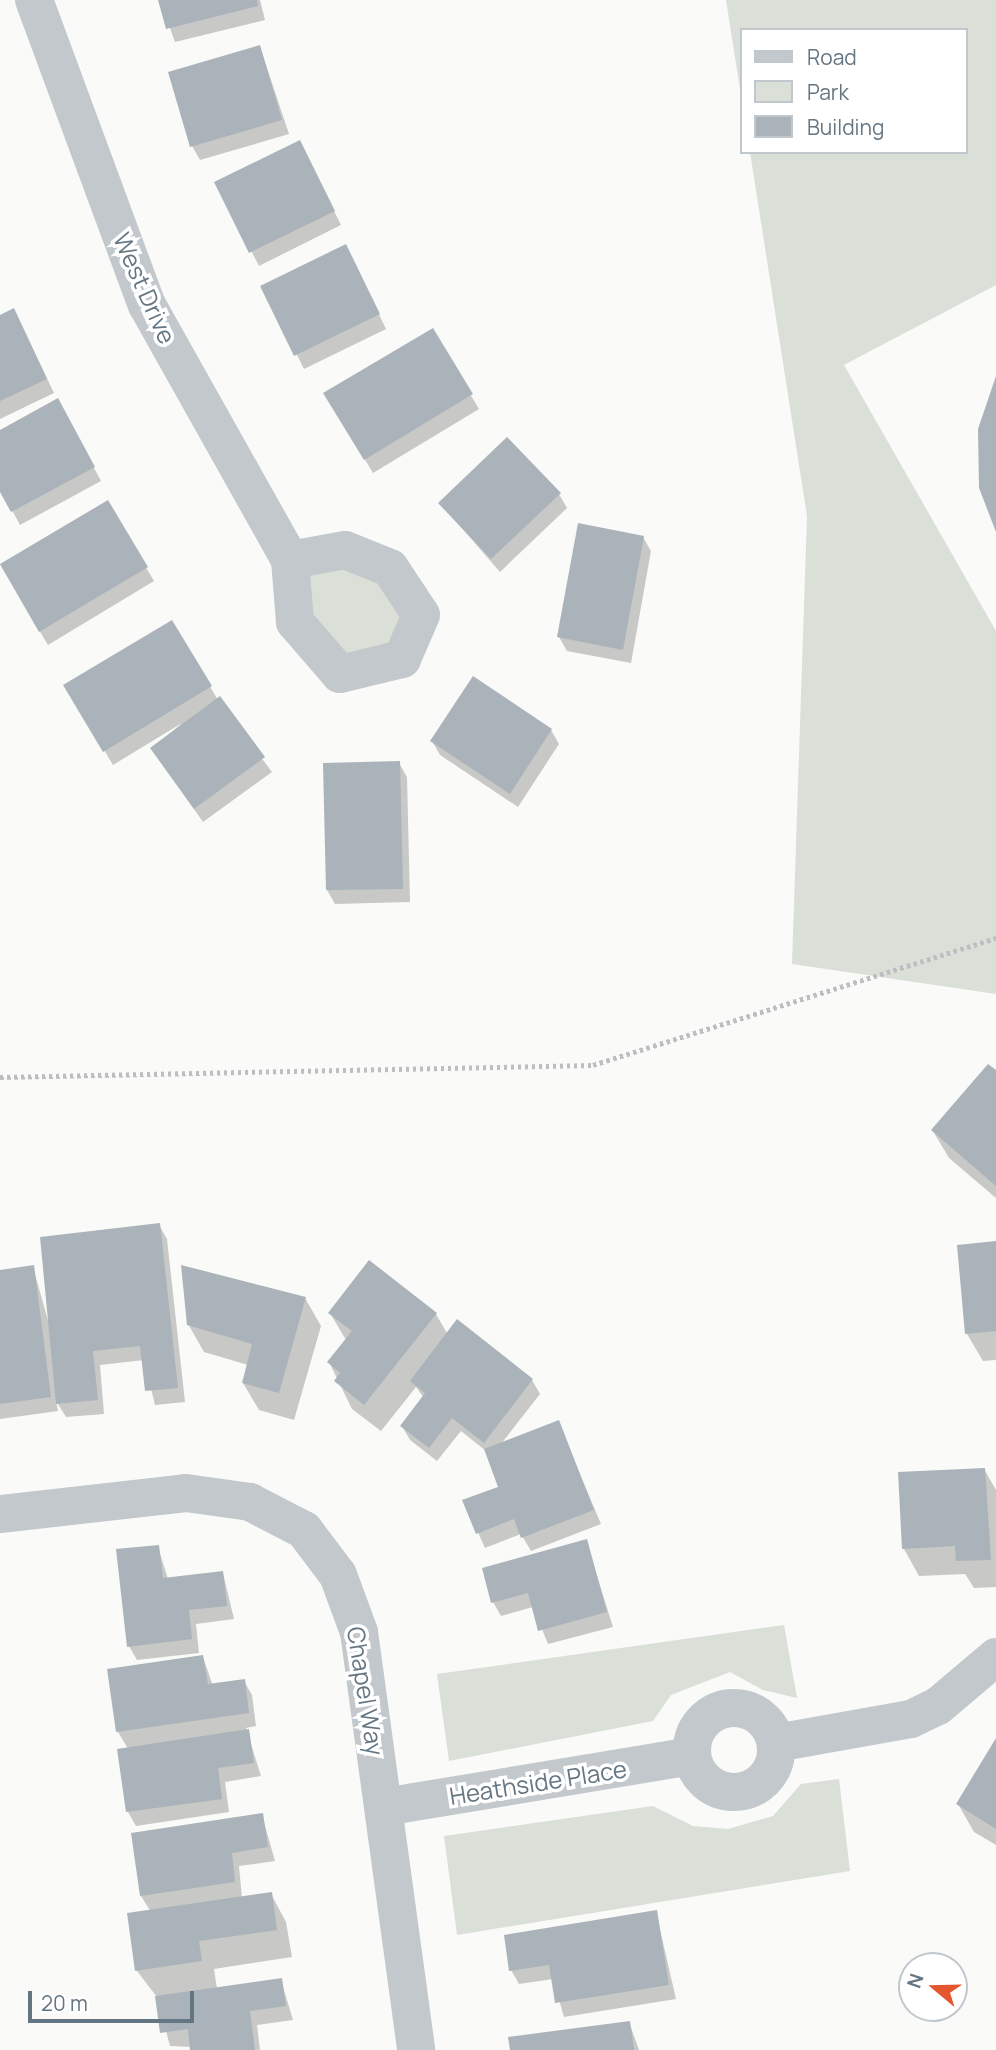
<!DOCTYPE html>
<html>
<head>
<meta charset="utf-8">
<style>
  body { margin:0 }
  #map { position:relative; width:996px; height:2050px; overflow:hidden; background:#fafaf8; font-family:Manrope,sans-serif }
  div>[style] { position:absolute }
  .green>* { inset:0; background:#dadfd7 }
  .shadow>* { inset:0; background:#0003 }
  .building>* { inset:0; background:#aab3b9 }
  .path>* { height:4.5px; margin-top:-2.25px; transform-origin:0; background:repeating-linear-gradient(90deg,#bbbfc2 0 3.5px,transparent 0 7px) }
  .minor>* { height:38px; margin:-19px; padding:0 19px; transform-origin:19px; border-radius:19px; background:#c3c8cc }
  .minor>.ring { margin:-19px; padding:0; box-sizing:content-box; background:none; border:38px solid #c3c8cc; border-radius:50% }
  span { translate:-50% -50%; white-space:nowrap; text-align:center; line-height:1.15; -webkit-text-stroke:7px #fff; paint-order:stroke }
  .street-label { font-size:24px; color:#657683 }
  .legend { position:absolute; left:740px; top:28px; width:228px; height:126px; box-sizing:border-box; background:#fff; border:2px solid #c1c8cd; margin:0; padding:9px 12px; list-style:none; font-size:21px; color:#657683 }
  .legend li { display:flex; align-items:center; gap:14px; height:35px }
  .legend b { width:35px; border:2px solid #c1c8cd }
  .north { position:absolute; left:898px; top:1952px; width:70px; height:70px; box-sizing:border-box; background:#fff; border:2px solid #c1c8cd; border-radius:50%; rotate:289deg; font-size:19px; font-weight:700; line-height:28px; text-align:center; color:#657683 }
  .north::after { content:''; display:block; margin:auto; width:24px; height:32px; background:#e4572e; clip-path:polygon(50% 0,100% 100%,50% 72%,0 100%) }
  .scale { position:absolute; left:28px; top:1991px; width:166px; height:32px; box-sizing:border-box; border:4px solid #657683; border-top:0; padding-left:9px; font-size:21px; line-height:24px; white-space:nowrap; color:#657683; -webkit-text-stroke:5px #fff; paint-order:stroke }
</style>
</head>
<body>
<div id="map">
  <div class="green">
    <div style="clip-path:polygon(726px 0,996px 0,996px 285px,844px 365px,996px 631px,996px 994px,792px 964px,807px 516px,750px 152px,966px 152px,966px 30px,742px 30px,742px 102px)"></div>
    <div style="clip-path:polygon(345px 550px,421px 615px,402px 659px,340px 674px,290px 560px)"></div>
    <div style="clip-path:polygon(784px 1625px,797px 1698px,763px 1690px,730px 1672px,671px 1695px,653px 1721px,449px 1761px,437px 1674px)"></div>
    <div style="clip-path:polygon(839px 1779px,850px 1871px,457px 1935px,444px 1836px,653px 1806px,693px 1826px,728px 1829px,773px 1816px,801px 1784px)"></div>
  </div>
  <div class="shadow">
    <div style="clip-path:polygon(160px 0,260px 0,265px 20px,175px 42px)"></div>
    <div style="clip-path:polygon(260px 47px,289px 134px,200px 160px,192px 146px)"></div>
    <div style="clip-path:polygon(307px 156px,341px 225px,259px 266px,216px 183px)"></div>
    <div style="clip-path:polygon(353px 260px,386px 329px,304px 369px,263px 286px)"></div>
    <div style="clip-path:polygon(0 317px,21px 324px,54px 393px,0 419px)"></div>
    <div style="clip-path:polygon(432px 330px,479px 409px,373px 473px,326px 394px)"></div>
    <div style="clip-path:polygon(65px 414px,101px 481px,20px 525px,0 488px,0 432px)"></div>
    <div style="clip-path:polygon(559px 494px,567px 508px,500px 572px,440px 503px)"></div>
    <div style="clip-path:polygon(107px 502px,154px 581px,48px 645px,1px 566px)"></div>
    <div style="clip-path:polygon(643px 537px,651px 551px,631px 663px,567px 651px,559px 637px)"></div>
    <div style="clip-path:polygon(172px 622px,218px 700px,272px 772px,203px 822px,152px 749px,182px 723px,113px 765px,66px 686px)"></div>
    <div style="clip-path:polygon(551px 730px,559px 744px,518px 807px,440px 755px,432px 741px)"></div>
    <div style="clip-path:polygon(399px 763px,407px 777px,410px 902px,335px 904px,327px 890px)"></div>
    <div style="clip-path:polygon(996px 1072px,996px 1198px,949px 1158px,933px 1131px)"></div>
    <div style="clip-path:polygon(159px 1225px,167px 1239px,185px 1402px,155px 1405px,144px 1360px,100px 1365px,104px 1414px,66px 1417px,56px 1401px,58px 1411px,0 1419px,0 1271px,33px 1267px,51px 1331px)"></div>
    <div style="clip-path:polygon(996px 1243px,996px 1360px,983px 1361px,967px 1334px,959px 1247px)"></div>
    <div style="clip-path:polygon(305px 1298px,321px 1326px,294px 1420px,259px 1410px,243px 1383px,248px 1365px,204px 1352px,188px 1324px)"></div>
    <div style="clip-path:polygon(330px 1313px,436px 1314px,448px 1335px,532px 1380px,540px 1394px,501px 1444px,558px 1422px,601px 1524px,531px 1551px,521px 1534px,485px 1548px,464px 1501px,500px 1488px,486px 1451px,461px 1431px,437px 1461px,410px 1440px,402px 1426px,424px 1398px,416px 1387px,381px 1431px,352px 1409px,329px 1362px,346px 1340px)"></div>
    <div style="clip-path:polygon(984px 1469px,996px 1490px,996px 1587px,974px 1588px,965px 1574px,919px 1576px,904px 1549px)"></div>
    <div style="clip-path:polygon(586px 1541px,613px 1627px,548px 1644px,533px 1607px,501px 1616px,493px 1602px)"></div>
    <div style="clip-path:polygon(158px 1547px,168px 1579px,223px 1573px,234px 1619px,196px 1624px,199px 1653px,137px 1660px,129px 1646px)"></div>
    <div style="clip-path:polygon(203px 1657px,213px 1686px,244px 1681px,252px 1695px,256px 1726px,246px 1728px,261px 1776px,225px 1782px,229px 1812px,136px 1826px,128px 1812px,119px 1750px,128px 1749px,118px 1732px,109px 1670px)"></div>
    <div style="clip-path:polygon(996px 1743px,996px 1845px,974px 1832px,958px 1804px)"></div>
    <div style="clip-path:polygon(262px 1815px,275px 1861px,239px 1866px,242px 1898px,271px 1894px,286px 1922px,292px 1957px,214px 1969px,217px 1989px,281px 1980px,293px 2020px,257px 2025px,260px 2050px,170px 2046px,157px 1997px,137px 1971px,151px 1912px,141px 1896px,132px 1834px)"></div>
    <div style="clip-path:polygon(656px 1912px,676px 1999px,564px 2017px,553px 1979px,519px 1984px,511px 1970px)"></div>
    <div style="clip-path:polygon(629px 2022px,639px 2050px,512px 2050px)"></div>
  </div>
  <div class="building">
    <div style="clip-path:polygon(158px 0,257px 0,258px 6px,166px 29px)"></div>
    <div style="clip-path:polygon(260px 45px,282px 120px,190px 147px,168px 72px)"></div>
    <div style="clip-path:polygon(300px 140px,335px 211px,249px 253px,214px 182px)"></div>
    <div style="clip-path:polygon(346px 244px,380px 314px,294px 356px,260px 286px)"></div>
    <div style="clip-path:polygon(14px 308px,47px 379px,0 401px,0 315px)"></div>
    <div style="clip-path:polygon(433px 328px,473px 394px,364px 460px,323px 393px)"></div>
    <div style="clip-path:polygon(996px 376px,996px 532px,979px 488px,978px 429px)"></div>
    <div style="clip-path:polygon(58px 398px,95px 467px,11px 512px,0 492px,0 430px)"></div>
    <div style="clip-path:polygon(507px 437px,561px 493px,491px 559px,438px 503px)"></div>
    <div style="clip-path:polygon(108px 500px,148px 567px,39px 632px,0 564px)"></div>
    <div style="clip-path:polygon(578px 523px,644px 536px,623px 650px,557px 637px)"></div>
    <div style="clip-path:polygon(172px 620px,212px 686px,103px 752px,63px 685px)"></div>
    <div style="clip-path:polygon(473px 676px,552px 729px,510px 794px,430px 741px)"></div>
    <div style="clip-path:polygon(220px 696px,265px 757px,194px 809px,150px 748px)"></div>
    <div style="clip-path:polygon(400px 761px,403px 889px,326px 890px,323px 763px)"></div>
    <div style="clip-path:polygon(988px 1064px,996px 1070px,996px 1186px,931px 1130px)"></div>
    <div style="clip-path:polygon(160px 1223px,178px 1388px,145px 1391px,140px 1346px,93px 1351px,98px 1400px,56px 1404px,40px 1237px)"></div>
    <div style="clip-path:polygon(996px 1241px,996px 1331px,965px 1334px,957px 1245px)"></div>
    <div style="clip-path:polygon(369px 1260px,437px 1313px,364px 1405px,334px 1381px,340px 1373px,327px 1362px,352px 1331px,328px 1313px)"></div>
    <div style="clip-path:polygon(34px 1265px,51px 1397px,0 1404px,0 1270px)"></div>
    <div style="clip-path:polygon(181px 1265px,306px 1297px,279px 1393px,242px 1383px,252px 1344px,187px 1325px)"></div>
    <div style="clip-path:polygon(457px 1319px,533px 1379px,484px 1443px,452px 1418px,429px 1448px,400px 1426px,425px 1393px,410px 1381px)"></div>
    <div style="clip-path:polygon(559px 1420px,594px 1510px,521px 1538px,514px 1519px,476px 1534px,462px 1500px,498px 1487px,484px 1449px)"></div>
    <div style="clip-path:polygon(985px 1468px,991px 1560px,956px 1561px,955px 1546px,902px 1549px,898px 1472px)"></div>
    <div style="clip-path:polygon(587px 1539px,607px 1612px,538px 1631px,528px 1593px,491px 1603px,482px 1568px)"></div>
    <div style="clip-path:polygon(159px 1545px,163px 1578px,223px 1571px,227px 1606px,189px 1610px,192px 1639px,127px 1647px,116px 1549px)"></div>
    <div style="clip-path:polygon(203px 1655px,208px 1684px,245px 1679px,249px 1713px,116px 1732px,107px 1669px)"></div>
    <div style="clip-path:polygon(249px 1729px,254px 1763px,218px 1768px,222px 1799px,126px 1812px,117px 1749px)"></div>
    <div style="clip-path:polygon(996px 1738px,996px 1829px,956px 1804px)"></div>
    <div style="clip-path:polygon(263px 1813px,268px 1847px,232px 1853px,235px 1882px,140px 1896px,131px 1833px)"></div>
    <div style="clip-path:polygon(272px 1892px,277px 1930px,199px 1941px,202px 1961px,135px 1971px,127px 1913px)"></div>
    <div style="clip-path:polygon(657px 1910px,669px 1985px,555px 2003px,549px 1965px,509px 1971px,504px 1935px)"></div>
    <div style="clip-path:polygon(282px 1978px,286px 2006px,250px 2011px,255px 2050px,190px 2050px,188px 2029px,160px 2033px,155px 1996px)"></div>
    <div style="clip-path:polygon(630px 2021px,634px 2050px,510px 2050px,508px 2037px)"></div>
  </div>
  <div class="path">
    <div style="left:0;top:1077px;width:593px;rotate:-1.16deg"></div>
    <div style="left:593px;top:1065px;width:423px;rotate:-17.5deg"></div>
  </div>
  <div class="minor">
    <div style="left:34px;top:0;width:325px;rotate:69.7deg"></div>
    <div style="left:147px;top:305px;width:292px;rotate:60.7deg"></div>
    <div style="left:345px;top:550px;width:48px;rotate:21.8deg"></div>
    <div style="left:390px;top:568px;width:56px;rotate:56.6deg"></div>
    <div style="left:421px;top:615px;width:48px;rotate:113.4deg"></div>
    <div style="left:402px;top:659px;width:64px;rotate:166.4deg"></div>
    <div style="left:340px;top:674px;width:69px;rotate:-130.9deg"></div>
    <div style="left:295px;top:622px;width:62px;rotate:-94.6deg"></div>
    <div style="left:290px;top:560px;width:56px;rotate:-10.3deg"></div>
    <div style="left:0;top:1514px;width:187px;rotate:-6.4deg"></div>
    <div style="left:186px;top:1493px;width:65px;rotate:8deg"></div>
    <div style="left:250px;top:1502px;width:61px;rotate:27.4deg"></div>
    <div style="left:304px;top:1530px;width:56px;rotate:52.9deg"></div>
    <div style="left:338px;top:1575px;width:61px;rotate:69.8deg"></div>
    <div style="left:359px;top:1632px;width:422px;rotate:82.2deg"></div>
    <div class="ring" style="left:692px;top:1708px;width:46px;height:46px"></div>
    <div style="left:776px;top:1743px;width:137px;rotate:-10.1deg"></div>
    <div style="left:911px;top:1719px;width:30px;rotate:-26deg"></div>
    <div style="left:938px;top:1706px;width:76px;rotate:-40.2deg"></div>
    <div style="left:384px;top:1807px;width:312px;rotate:-9.4deg"></div>
  </div>
  <div class="street-label">
    <span style="left:145px;top:288px;rotate:66deg">West Drive</span>
    <span style="left:366px;top:1691px;rotate:81deg">Chapel Way</span>
    <span style="left:538px;top:1782px;rotate:-9deg">Heathside Place</span>
  </div>
  <ul class="legend">
  <li><b style="height:9px;background:#c3c8cc"></b>Road</li>
  <li><b style="height:19px;background:#dadfd7"></b>Park</li>
  <li><b style="height:19px;background:#aab3b9"></b>Building</li>
  </ul>
  <div class="north">N</div>
  <div class="scale">20 m</div>
</div>
</body>
</html>
